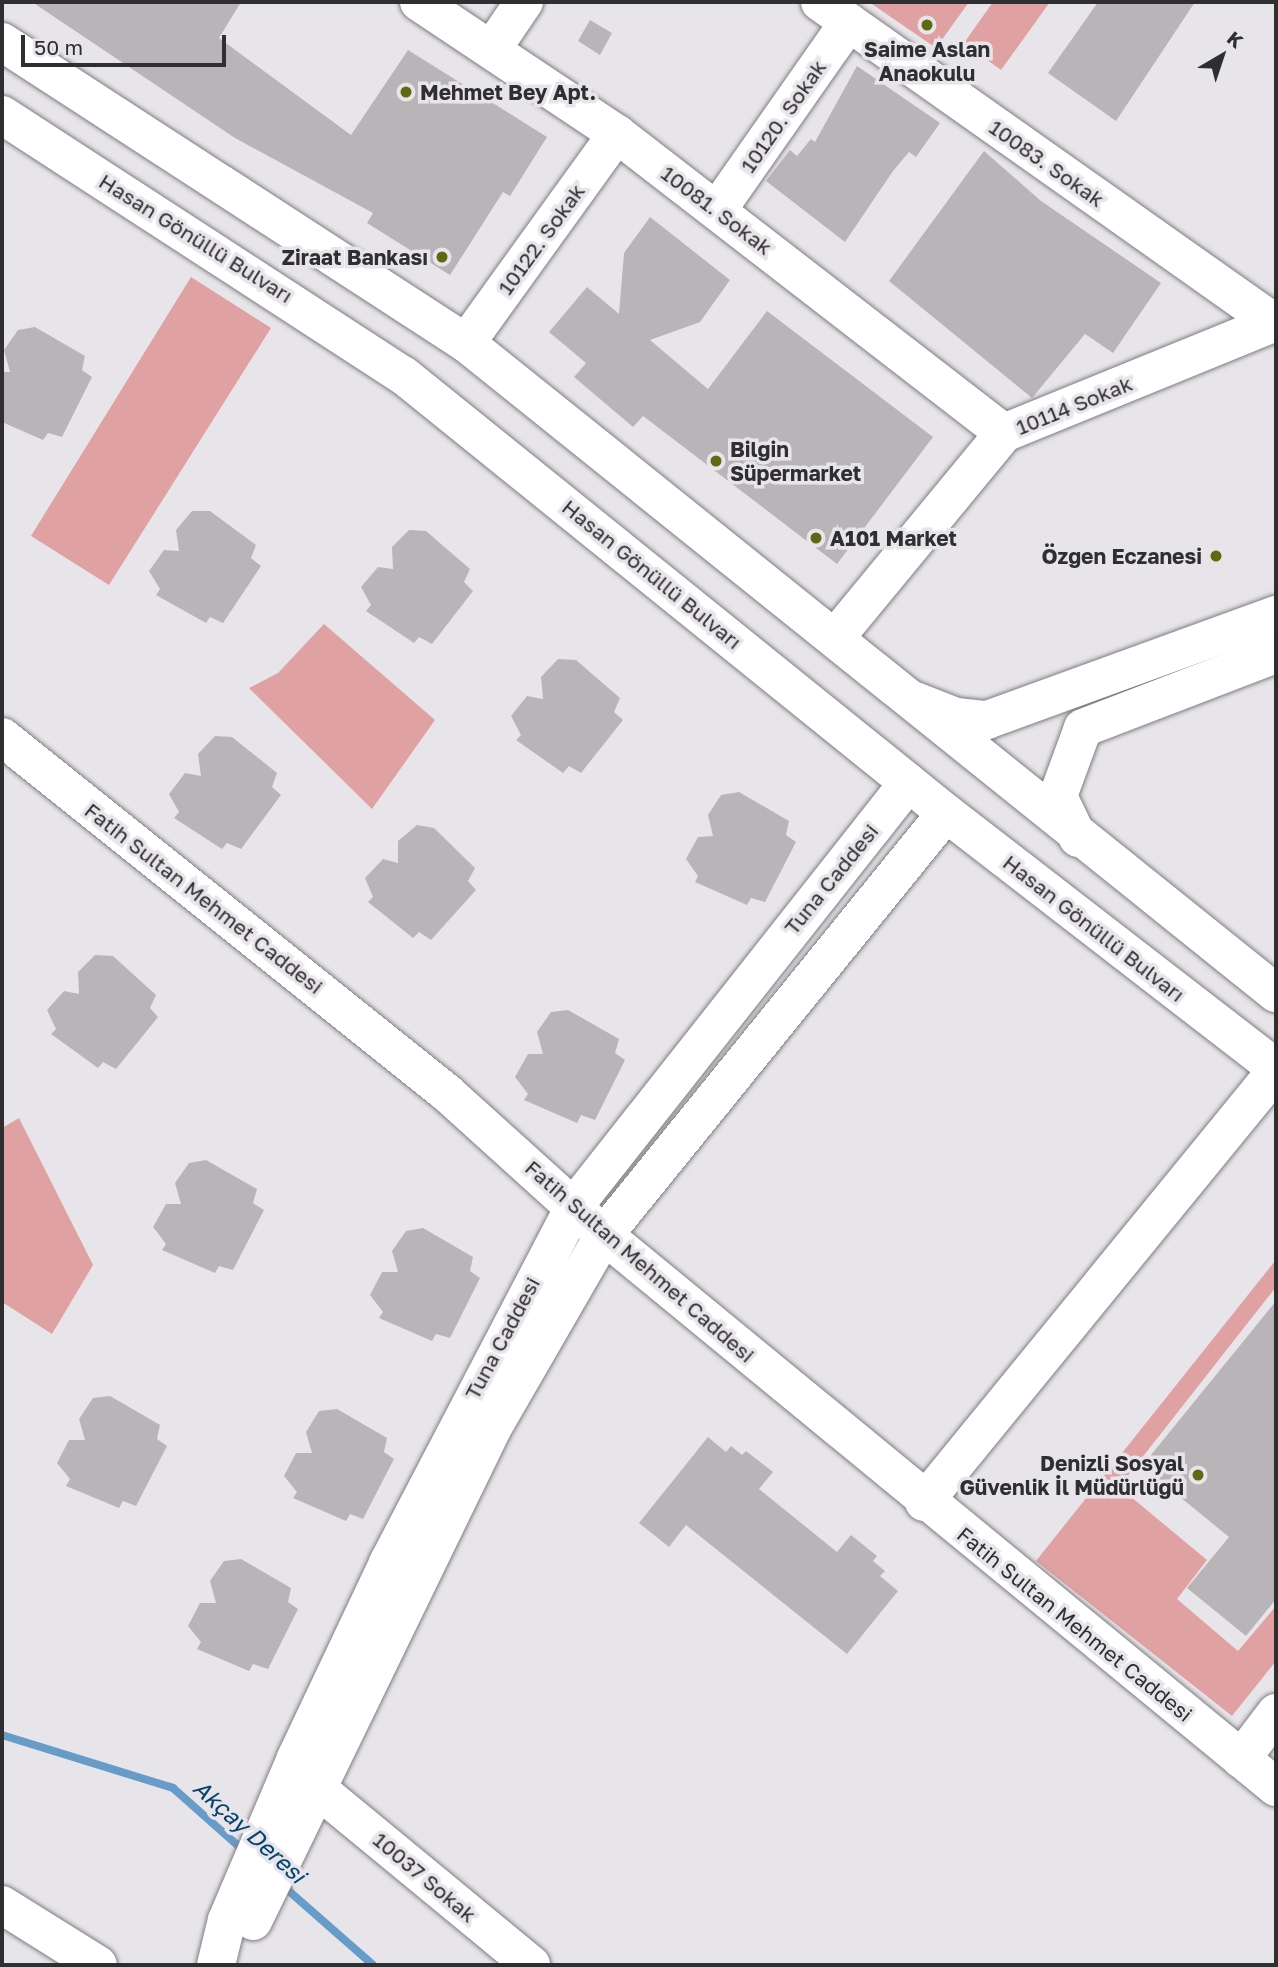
<!DOCTYPE html>
<html>
<head>
<meta charset="utf-8">
<style>
  body { margin:0 }
  #map { position:relative; width:1278px; height:1967px; overflow:hidden; background:#e8e5ea; font-family:"Golos Text",sans-serif }
  div>[style] { position:absolute }
  .green>* { inset:0; background:#dfa1a1 }
  .stream>* { height:8px; margin:-4px; padding:0 4px; transform-origin:4px; border-radius:4px; background:#689cc8 }
  .building>* { inset:0; background:#b9b4b7 }
  .roads { filter:drop-shadow(0 0 2px #7f7d81) drop-shadow(0 0 2px #7f7d81) }
  .minor>* { height:38px; margin:-19px; padding:0 19px; transform-origin:19px; border-radius:19px; background:#fff }
  .major>* { height:38px; margin:-19px; padding:0 19px; transform-origin:19px; border-radius:19px; background:#fff }
  .dots>* { width:19px; height:19px; translate:-50% -50%; box-sizing:border-box; border:4px solid #e8e5ea; border-radius:50% }
  span { translate:-50% -50%; white-space:nowrap; text-align:center; line-height:1.15; -webkit-text-stroke:7px #e8e5ea; paint-order:stroke }
  .poi-label { font-size:21px; color:#2f2e30; font-weight:700 }
  .left { translate:0 -50%; text-align:left }
  .right { translate:-100% -50%; text-align:right }
  .street-label { font-size:21px; color:#2f2e30 }
  .water-label { font-size:23px; color:#03446e; font-style:italic }
  .frame { position:absolute; inset:0; border:4px solid #2f2e30; pointer-events:none }
  .north { position:absolute; left:1187px; top:21px; width:70px; height:70px; -webkit-text-stroke:5px #e8e5ea; paint-order:stroke; rotate:39deg; font-size:19px; font-weight:700; line-height:28px; text-align:center; color:#2f2e30 }
  .north::after { content:''; display:block; margin:auto; width:24px; height:32px; background:#2f2e30; clip-path:polygon(50% 0,100% 100%,50% 72%,0 100%) }
  .scale { position:absolute; left:21px; top:35px; width:205px; height:32px; box-sizing:border-box; border:4px solid #2f2e30; border-top:0; padding-left:9px; font-size:21px; line-height:24px; white-space:nowrap; color:#2f2e30; -webkit-text-stroke:5px #e8e5ea; paint-order:stroke }
</style>
</head>
<body>
<div id="map">
  <div class="green">
    <div style="clip-path:polygon(869px 2px,969px 2px,936px 48px)"></div>
    <div style="clip-path:polygon(993px 2px,1050px 2px,1001px 70px,964px 43px)"></div>
    <div style="clip-path:polygon(191px 277px,271px 328px,109px 585px,31px 536px)"></div>
    <div style="clip-path:polygon(324px 624px,435px 720px,372px 809px,249px 688px,278px 673px)"></div>
    <div style="clip-path:polygon(19px 1118px,93px 1265px,52px 1334px,2px 1302px,2px 1128px)"></div>
    <div style="clip-path:polygon(1275px 1261px,1276px 1287px,1119px 1487px,1207px 1560px,1177px 1599px,1238px 1651px,1276px 1606px,1276px 1661px,1232px 1716px,1036px 1561px)"></div>
  </div>
  <div class="stream">
    <div style="left:2px;top:1735px;width:179px;rotate:17.2deg"></div>
    <div style="left:173px;top:1788px;width:95px;rotate:41.6deg"></div>
    <div style="left:282px;top:1885px;width:121px;rotate:41.3deg"></div>
  </div>
  <div class="building">
    <div style="clip-path:polygon(32px 2px,241px 2px,219px 38px,351px 135px,408px 50px,547px 137px,510px 196px,503px 192px,450px 275px,367px 223px,373px 213px,235px 138px)"></div>
    <div style="clip-path:polygon(1098px 2px,1195px 2px,1116px 121px,1048px 73px)"></div>
    <div style="clip-path:polygon(590px 20px,612px 33px,600px 55px,578px 41px)"></div>
    <div style="clip-path:polygon(857px 66px,940px 123px,916px 157px,909px 152px,893px 171px,845px 242px,766px 181px,790px 150px,797px 156px,811px 139px,815px 142px)"></div>
    <div style="clip-path:polygon(984px 151px,1041px 201px,1161px 283px,1113px 353px,1085px 334px,1032px 398px,889px 281px)"></div>
    <div style="clip-path:polygon(650px 217px,730px 280px,700px 322px,650px 340px,708px 389px,767px 311px,933px 437px,837px 564px,643px 416px,633px 427px,574px 377px,586px 363px,549px 332px,587px 287px,619px 314px,624px 253px)"></div>
    <div style="clip-path:polygon(35px 327px,85px 356px,82px 370px,92px 377px,62px 437px,48px 433px,43px 440px,2px 422px,2px 372px,10px 372px,4px 350px,18px 330px)"></div>
    <div style="clip-path:polygon(192px 511px,210px 511px,256px 545px,251px 558px,261px 566px,223px 623px,210px 617px,206px 623px,156px 595px,160px 589px,149px 571px,164px 550px,179px 551px,176px 530px)"></div>
    <div style="clip-path:polygon(409px 530px,426px 531px,470px 569px,464px 582px,473px 591px,432px 644px,419px 637px,414px 643px,366px 611px,371px 605px,361px 587px,378px 567px,393px 569px,392px 547px)"></div>
    <div style="clip-path:polygon(558px 659px,576px 660px,620px 698px,614px 712px,623px 720px,581px 773px,569px 766px,563px 773px,516px 740px,521px 735px,511px 716px,527px 696px,543px 699px,541px 677px)"></div>
    <div style="clip-path:polygon(215px 736px,232px 737px,277px 773px,272px 787px,281px 795px,241px 849px,227px 843px,222px 849px,174px 818px,179px 812px,169px 794px,185px 773px,201px 776px,198px 754px)"></div>
    <div style="clip-path:polygon(739px 792px,789px 821px,786px 835px,796px 842px,765px 902px,751px 898px,747px 905px,695px 882px,698px 876px,686px 859px,698px 837px,713px 836px,708px 815px,721px 795px)"></div>
    <div style="clip-path:polygon(417px 825px,434px 828px,475px 868px,468px 881px,476px 890px,431px 940px,419px 932px,413px 938px,368px 902px,373px 897px,365px 878px,383px 859px,398px 863px,398px 841px)"></div>
    <div style="clip-path:polygon(95px 955px,113px 956px,156px 995px,150px 1008px,158px 1017px,116px 1069px,103px 1062px,98px 1068px,51px 1034px,56px 1029px,47px 1010px,64px 991px,79px 994px,78px 972px)"></div>
    <div style="clip-path:polygon(568px 1010px,619px 1039px,615px 1053px,625px 1060px,595px 1120px,581px 1115px,577px 1123px,524px 1100px,528px 1094px,515px 1077px,528px 1054px,543px 1054px,537px 1032px,551px 1012px)"></div>
    <div style="clip-path:polygon(206px 1160px,257px 1189px,253px 1203px,264px 1210px,233px 1270px,219px 1266px,215px 1273px,162px 1250px,166px 1244px,153px 1227px,166px 1204px,181px 1204px,175px 1183px,189px 1163px)"></div>
    <div style="clip-path:polygon(423px 1228px,473px 1257px,470px 1271px,480px 1278px,450px 1338px,436px 1334px,432px 1341px,379px 1318px,383px 1312px,370px 1295px,382px 1272px,398px 1272px,392px 1251px,406px 1231px)"></div>
    <div style="clip-path:polygon(1276px 1301px,1276px 1599px,1246px 1636px,1187px 1588px,1229px 1537px,1142px 1466px)"></div>
    <div style="clip-path:polygon(110px 1396px,160px 1425px,157px 1439px,167px 1446px,136px 1506px,123px 1501px,119px 1508px,66px 1486px,70px 1479px,57px 1463px,69px 1440px,85px 1440px,79px 1419px,93px 1398px)"></div>
    <div style="clip-path:polygon(337px 1409px,387px 1438px,384px 1452px,394px 1459px,363px 1519px,350px 1514px,346px 1521px,293px 1498px,297px 1492px,284px 1476px,296px 1453px,312px 1453px,306px 1432px,319px 1411px)"></div>
    <div style="clip-path:polygon(708px 1437px,726px 1452px,731px 1446px,742px 1455px,746px 1451px,773px 1472px,759px 1489px,837px 1552px,851px 1535px,877px 1556px,873px 1561px,885px 1571px,880px 1576px,898px 1591px,847px 1654px,686px 1525px,669px 1547px,639px 1523px)"></div>
    <div style="clip-path:polygon(241px 1559px,291px 1588px,288px 1602px,298px 1609px,268px 1669px,253px 1664px,249px 1671px,197px 1649px,201px 1642px,188px 1626px,200px 1603px,216px 1603px,210px 1581px,224px 1561px)"></div>
  </div>
  <div class="roads">
    <div class="minor">
      <div style="left:419px;top:2px;width:238px;rotate:33.7deg"></div>
      <div style="left:617px;top:134px;width:489px;rotate:37.7deg"></div>
      <div style="left:820px;top:2px;width:558px;rotate:35.23deg"></div>
      <div style="left:492px;top:49px;width:57px;rotate:-55.8deg"></div>
      <div style="left:718px;top:209px;width:228px;rotate:-55deg"></div>
      <div style="left:466px;top:343px;width:258px;rotate:-54.2deg"></div>
      <div style="left:835px;top:638px;width:266px;rotate:-50.5deg"></div>
      <div style="left:1004px;top:433px;width:294px;rotate:-22.2deg"></div>
      <div style="left:915px;top:701px;width:44px;rotate:21.3deg"></div>
      <div style="left:956px;top:717px;width:31px;rotate:6deg"></div>
      <div style="left:987px;top:720px;width:307px;rotate:-20deg"></div>
      <div style="left:2px;top:737px;width:570px;rotate:38.66deg"></div>
      <div style="left:447px;top:1093px;width:212px;rotate:42.1deg"></div>
      <div style="left:604px;top:1235px;width:870px;rotate:39.4deg"></div>
      <div style="left:1078px;top:838px;width:47px;rotate:-115.5deg"></div>
      <div style="left:1058px;top:796px;width:72px;rotate:-69.8deg"></div>
      <div style="left:1083px;top:728px;width:207px;rotate:-21deg"></div>
      <div style="left:924px;top:1502px;width:556px;rotate:-50.76deg"></div>
      <div style="left:1241px;top:1759px;width:58px;rotate:-52.7deg"></div>
      <div style="left:319px;top:1790px;width:275px;rotate:39.5deg"></div>
      <div style="left:2px;top:1905px;width:113px;rotate:32deg"></div>
      <div style="left:253px;top:1921px;width:549px;rotate:-64.09deg"></div>
      <div style="left:493px;top:1427px;width:222px;rotate:-60deg"></div>
      <div style="left:604px;top:1235px;width:543px;rotate:-50.98deg"></div>
      <div style="left:216px;top:1965px;width:46px;rotate:-76.3deg"></div>
      <div style="left:227px;top:1920px;width:176px;rotate:-66.9deg"></div>
      <div style="left:296px;top:1758px;width:216px;rotate:-64.7deg"></div>
      <div style="left:388px;top:1563px;width:404px;rotate:-62.4deg"></div>
      <div style="left:575px;top:1205px;width:538px;rotate:-51.72deg"></div>
    </div>
    <div class="major">
      <div style="left:2px;top:42px;width:553px;rotate:32.97deg"></div>
      <div style="left:466px;top:343px;width:1039px;rotate:38.75deg"></div>
      <div style="left:2px;top:115px;width:478px;rotate:33deg"></div>
      <div style="left:403px;top:375px;width:698px;rotate:38.89deg"></div>
      <div style="left:946px;top:813px;width:417px;rotate:37.7deg"></div>
    </div>
  </div>
  <div class="dots">
    <div style="left:927px;top:25px;background:#5d6a12"></div>
    <div style="left:406px;top:92px;background:#5d6a12"></div>
    <div style="left:442px;top:257px;background:#5d6a12"></div>
    <div style="left:716px;top:461px;background:#5d6a12"></div>
    <div style="left:816px;top:538px;background:#5d6a12"></div>
    <div style="left:1216px;top:556px;background:#5d6a12"></div>
    <div style="left:1198px;top:1475px;background:#5d6a12"></div>
  </div>
  <div class="poi-label">
    <span style="left:927px;top:61px">Saime Aslan<br>Anaokulu</span>
    <span class="left" style="left:420px;top:92px">Mehmet Bey Apt.</span>
    <span class="right" style="left:428px;top:257px">Ziraat Bankası</span>
    <span class="left" style="left:730px;top:461px">Bilgin<br>Süpermarket</span>
    <span class="left" style="left:830px;top:538px">A101 Market</span>
    <span class="right" style="left:1202px;top:556px">Özgen Eczanesi</span>
    <span class="right" style="left:1184px;top:1475px">Denizli Sosyal<br>Güvenlik İl Müdürlüğü</span>
  </div>
  <div class="street-label">
    <span style="left:783px;top:116px;rotate:-55deg">10120. Sokak</span>
    <span style="left:1047px;top:163px;rotate:35deg">10083. Sokak</span>
    <span style="left:717px;top:210px;rotate:37deg">10081. Sokak</span>
    <span style="left:196px;top:238px;rotate:32deg">Hasan Gönüllü Bulvarı</span>
    <span style="left:541px;top:239px;rotate:-54deg">10122. Sokak</span>
    <span style="left:1074px;top:405px;rotate:-22deg">10114 Sokak</span>
    <span style="left:652px;top:574px;rotate:39deg">Hasan Gönüllü Bulvarı</span>
    <span style="left:831px;top:879px;rotate:-51deg">Tuna Caddesi</span>
    <span style="left:204px;top:898px;rotate:38deg">Fatih Sultan Mehmet Caddesi</span>
    <span style="left:1094px;top:928px;rotate:38deg">Hasan Gönüllü Bulvarı</span>
    <span style="left:640px;top:1261px;rotate:41deg">Fatih Sultan Mehmet Caddesi</span>
    <span style="left:502px;top:1338px;rotate:-62deg">Tuna Caddesi</span>
    <span style="left:1075px;top:1624px;rotate:39deg">Fatih Sultan Mehmet Caddesi</span>
    <span style="left:425px;top:1877px;rotate:40deg">10037 Sokak</span>
  </div>
  <div class="water-label">
    <span style="left:250px;top:1831px;rotate:42deg">Akçay Deresi</span>
  </div>
  <div class="frame"></div>
  <div class="north">K</div>
  <div class="scale">50 m</div>
</div>
</body>
</html>
